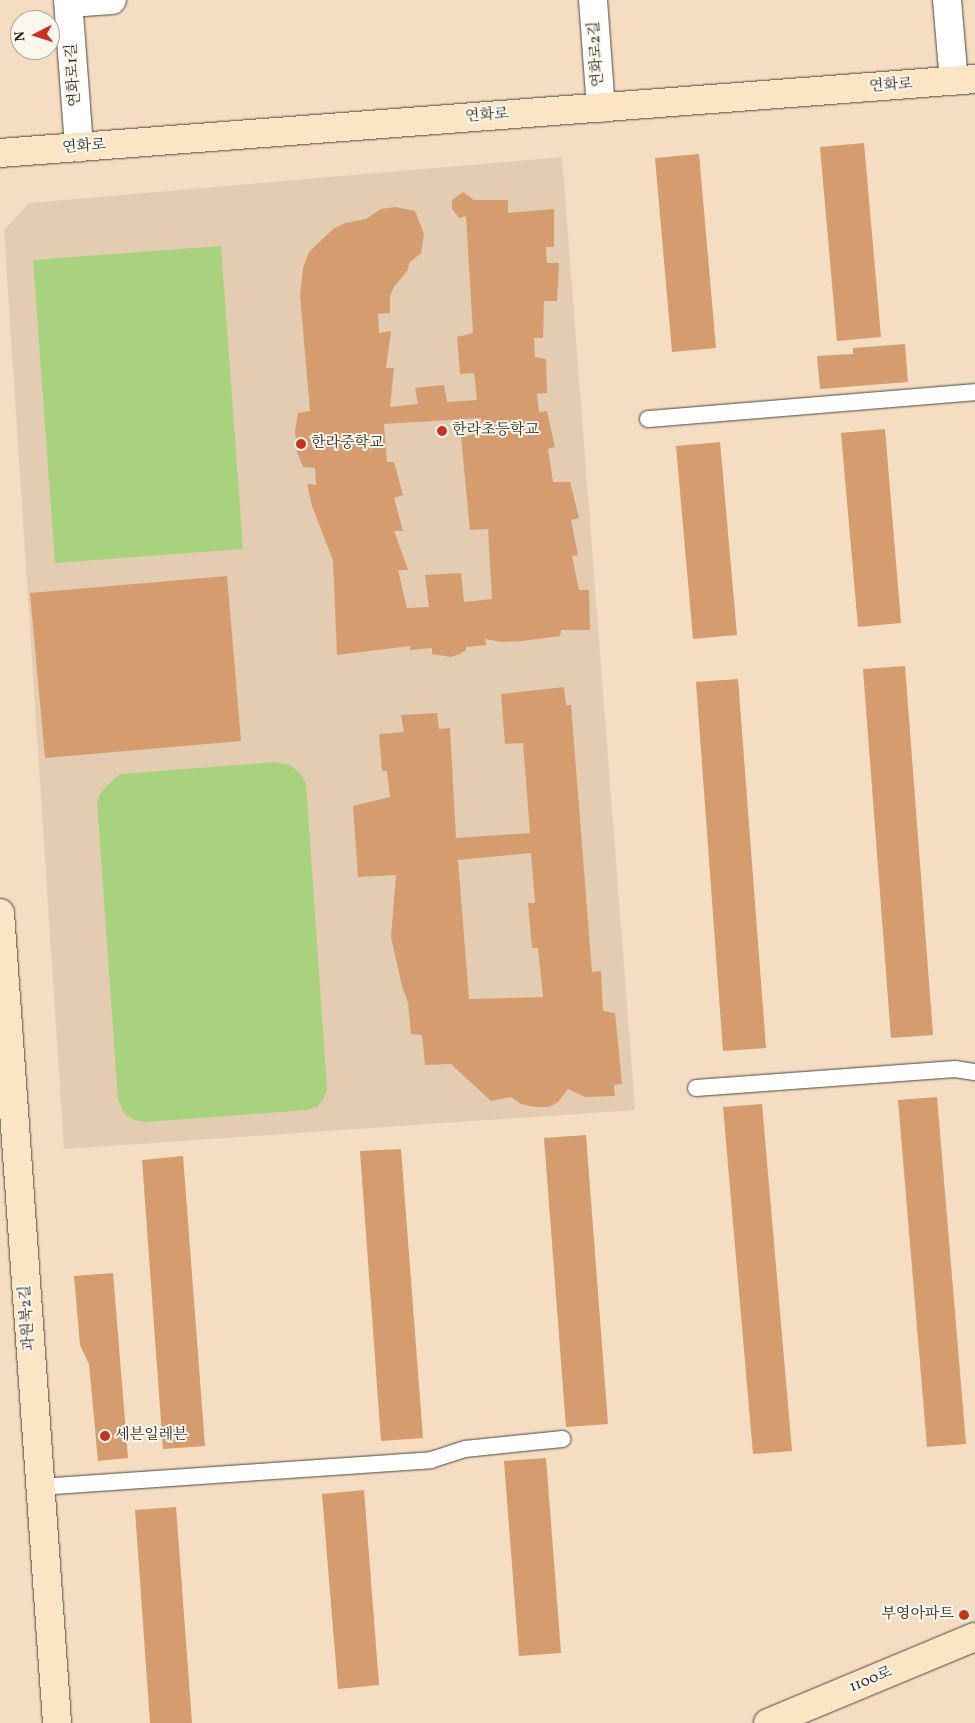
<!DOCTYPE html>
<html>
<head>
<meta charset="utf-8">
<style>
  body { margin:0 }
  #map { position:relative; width:975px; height:1723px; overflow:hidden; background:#f5ddc2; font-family:Vollkorn,"Noto Serif KR",serif }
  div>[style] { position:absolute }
  .built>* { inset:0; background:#e3ccb2 }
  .green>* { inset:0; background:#a9d27e }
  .building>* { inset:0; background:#d59c6f }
  .roads { filter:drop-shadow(0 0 1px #494642) drop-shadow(0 0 1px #494642) }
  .lane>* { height:16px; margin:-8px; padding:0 8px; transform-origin:8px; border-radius:8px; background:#fff }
  .street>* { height:28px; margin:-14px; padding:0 14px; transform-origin:14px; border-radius:14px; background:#fff }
  .secondary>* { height:28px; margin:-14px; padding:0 14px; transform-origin:14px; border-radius:14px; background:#fce5c4 }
  .dots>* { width:14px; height:14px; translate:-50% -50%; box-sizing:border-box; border:2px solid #fbf7ec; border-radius:50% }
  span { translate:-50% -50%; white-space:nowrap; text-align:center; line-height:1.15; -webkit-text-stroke:4px #fbf7ec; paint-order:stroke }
  .street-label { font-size:15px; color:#2b2b2b }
  .poi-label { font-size:15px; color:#2b2b2b }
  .left { translate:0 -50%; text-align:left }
  .right { translate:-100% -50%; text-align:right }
  .north { position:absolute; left:10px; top:10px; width:50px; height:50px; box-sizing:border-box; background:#fbf7ec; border:1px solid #a8a59f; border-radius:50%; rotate:265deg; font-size:14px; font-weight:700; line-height:20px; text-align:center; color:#2b2b2b }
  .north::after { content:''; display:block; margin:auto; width:18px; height:22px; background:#c8321e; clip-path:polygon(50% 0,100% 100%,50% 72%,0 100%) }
</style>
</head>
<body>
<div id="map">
  <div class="built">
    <div style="clip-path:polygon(562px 157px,635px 1110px,64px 1149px,4px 230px,29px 203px)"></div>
  </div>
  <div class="green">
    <div style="clip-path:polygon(221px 246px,243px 549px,55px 563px,33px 260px)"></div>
    <div style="clip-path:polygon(275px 762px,290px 765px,300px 773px,306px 783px,327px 1089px,323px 1100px,317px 1107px,307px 1110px,145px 1122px,134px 1120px,124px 1113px,118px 1100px,97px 801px,103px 789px,120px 774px)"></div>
  </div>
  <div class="building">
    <div style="clip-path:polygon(864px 143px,881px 337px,837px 341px,820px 147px)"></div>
    <div style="clip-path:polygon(699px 154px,716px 348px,672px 352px,655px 158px)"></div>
    <div style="clip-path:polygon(evenodd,463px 192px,474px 200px,508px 200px,508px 213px,554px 209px,554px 247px,546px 247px,547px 263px,559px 263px,557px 301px,544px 301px,543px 338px,534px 338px,535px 357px,546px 359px,547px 393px,537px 394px,539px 412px,547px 411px,555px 447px,548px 449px,553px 482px,570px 482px,579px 518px,571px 520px,578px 555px,572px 556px,579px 590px,589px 590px,590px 630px,561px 630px,560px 636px,522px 641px,502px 642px,485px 639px,486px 645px,466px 647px,466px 650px,460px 654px,451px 657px,432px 654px,432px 648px,410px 650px,410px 646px,337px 655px,333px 560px,312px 506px,307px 484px,316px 485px,315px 468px,303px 467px,297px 452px,295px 431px,298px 413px,310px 411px,300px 295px,303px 268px,309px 252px,333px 229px,345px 223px,366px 219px,381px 209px,395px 207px,415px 211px,424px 234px,421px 253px,409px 263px,408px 270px,394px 287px,390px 296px,390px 313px,378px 314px,379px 333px,391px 331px,386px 368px,394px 368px,390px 407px,418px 404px,415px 388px,444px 385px,447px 402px,477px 400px,474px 373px,460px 374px,457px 337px,473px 333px,466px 216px,459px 218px,452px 209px,452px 200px,463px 192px,481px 418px,481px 433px,461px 437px,470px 530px,488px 529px,492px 599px,464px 602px,461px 573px,425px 575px,429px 607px,407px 608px,398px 570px,408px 570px,394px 531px,403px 531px,394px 498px,403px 495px,394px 462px,387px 462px,384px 424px,481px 418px)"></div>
    <div style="clip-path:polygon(905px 344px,908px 382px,820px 389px,817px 356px,853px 354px,853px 348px)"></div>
    <div style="clip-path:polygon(885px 429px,901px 623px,858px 627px,841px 433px)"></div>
    <div style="clip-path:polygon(720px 442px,737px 635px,693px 639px,676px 446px)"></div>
    <div style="clip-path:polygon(227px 576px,241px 741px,45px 758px,30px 593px)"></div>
    <div style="clip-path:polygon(905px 666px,933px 1035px,891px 1038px,863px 669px)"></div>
    <div style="clip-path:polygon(738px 679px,766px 1048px,723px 1051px,696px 682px)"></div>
    <div style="clip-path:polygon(evenodd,564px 687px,566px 705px,571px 705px,592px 972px,601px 971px,603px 1011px,615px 1013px,622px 1084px,614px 1085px,615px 1096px,585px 1097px,568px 1089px,558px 1102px,549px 1107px,535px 1107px,521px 1104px,511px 1097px,491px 1101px,451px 1064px,425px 1065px,422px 1035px,411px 1034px,408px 1003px,402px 986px,391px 937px,396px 875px,358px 877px,353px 806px,390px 797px,387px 771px,382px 771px,379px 734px,404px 732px,401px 715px,437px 713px,439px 729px,450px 728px,456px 838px,530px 833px,523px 743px,505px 744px,501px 694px,564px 687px,531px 853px,535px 903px,528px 903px,532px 948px,538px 948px,543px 997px,469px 999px,458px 860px,531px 853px)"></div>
    <div style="clip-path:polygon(937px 1097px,966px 1444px,927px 1447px,898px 1100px)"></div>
    <div style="clip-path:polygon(762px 1104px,792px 1451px,753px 1454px,723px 1107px)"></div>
    <div style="clip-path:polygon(586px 1135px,608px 1424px,566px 1427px,544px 1138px)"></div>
    <div style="clip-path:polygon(401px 1149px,423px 1438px,381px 1441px,360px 1151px)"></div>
    <div style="clip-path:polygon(183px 1156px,205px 1446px,163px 1449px,142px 1160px)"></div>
    <div style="clip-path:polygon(113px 1273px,128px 1458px,98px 1461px,89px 1364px,80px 1345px,74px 1276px)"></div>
    <div style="clip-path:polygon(546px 1458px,561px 1653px,519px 1656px,504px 1461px)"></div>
    <div style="clip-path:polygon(364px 1490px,379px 1685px,338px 1689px,322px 1494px)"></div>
    <div style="clip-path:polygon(176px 1507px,192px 1723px,150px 1723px,135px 1510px)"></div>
  </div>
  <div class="roads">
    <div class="lane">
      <div style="left:648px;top:419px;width:328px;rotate:-4.7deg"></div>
      <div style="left:696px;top:1088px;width:260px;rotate:-4.2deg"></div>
      <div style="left:955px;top:1069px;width:20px;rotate:9deg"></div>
      <div style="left:39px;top:1487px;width:393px;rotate:-3.9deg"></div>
      <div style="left:431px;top:1460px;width:36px;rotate:-18deg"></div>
      <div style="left:465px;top:1449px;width:98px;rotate:-5.9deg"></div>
    </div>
    <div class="street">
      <div style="left:68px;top:0;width:148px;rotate:85.7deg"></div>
      <div style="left:593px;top:0;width:108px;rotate:85.8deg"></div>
      <div style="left:947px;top:0;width:81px;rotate:85.1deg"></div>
      <div style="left:69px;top:3px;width:43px;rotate:-4deg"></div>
    </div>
    <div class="secondary">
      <div style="left:0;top:153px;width:978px;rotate:-4.34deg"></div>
      <div style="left:0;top:913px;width:812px;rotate:85.97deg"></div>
      <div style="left:768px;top:1723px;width:224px;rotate:-22.6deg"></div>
    </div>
  </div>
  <div class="dots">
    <div style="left:442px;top:431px;background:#c8321e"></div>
    <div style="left:301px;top:444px;background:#c8321e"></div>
    <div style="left:105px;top:1436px;background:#c8321e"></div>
    <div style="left:964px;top:1615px;background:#c8321e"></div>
  </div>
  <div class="street-label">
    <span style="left:597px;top:54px;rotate:-94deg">연화로2길</span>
    <span style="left:74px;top:75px;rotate:-94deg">연화로1길</span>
    <span style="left:891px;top:86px;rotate:-4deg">연화로</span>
    <span style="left:487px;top:116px;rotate:-4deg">연화로</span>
    <span style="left:84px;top:147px;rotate:-4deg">연화로</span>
    <span style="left:28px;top:1318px;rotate:-94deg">과원북2길</span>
    <span style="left:871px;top:1680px;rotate:-22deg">1100로</span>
  </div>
  <div class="poi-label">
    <span class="left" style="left:452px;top:431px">한라초등학교</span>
    <span class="left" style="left:311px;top:444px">한라중학교</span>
    <span class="left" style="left:115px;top:1436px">세븐일레븐</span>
    <span class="right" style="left:954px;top:1615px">부영아파트</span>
  </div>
  <div class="north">N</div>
</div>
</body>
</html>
